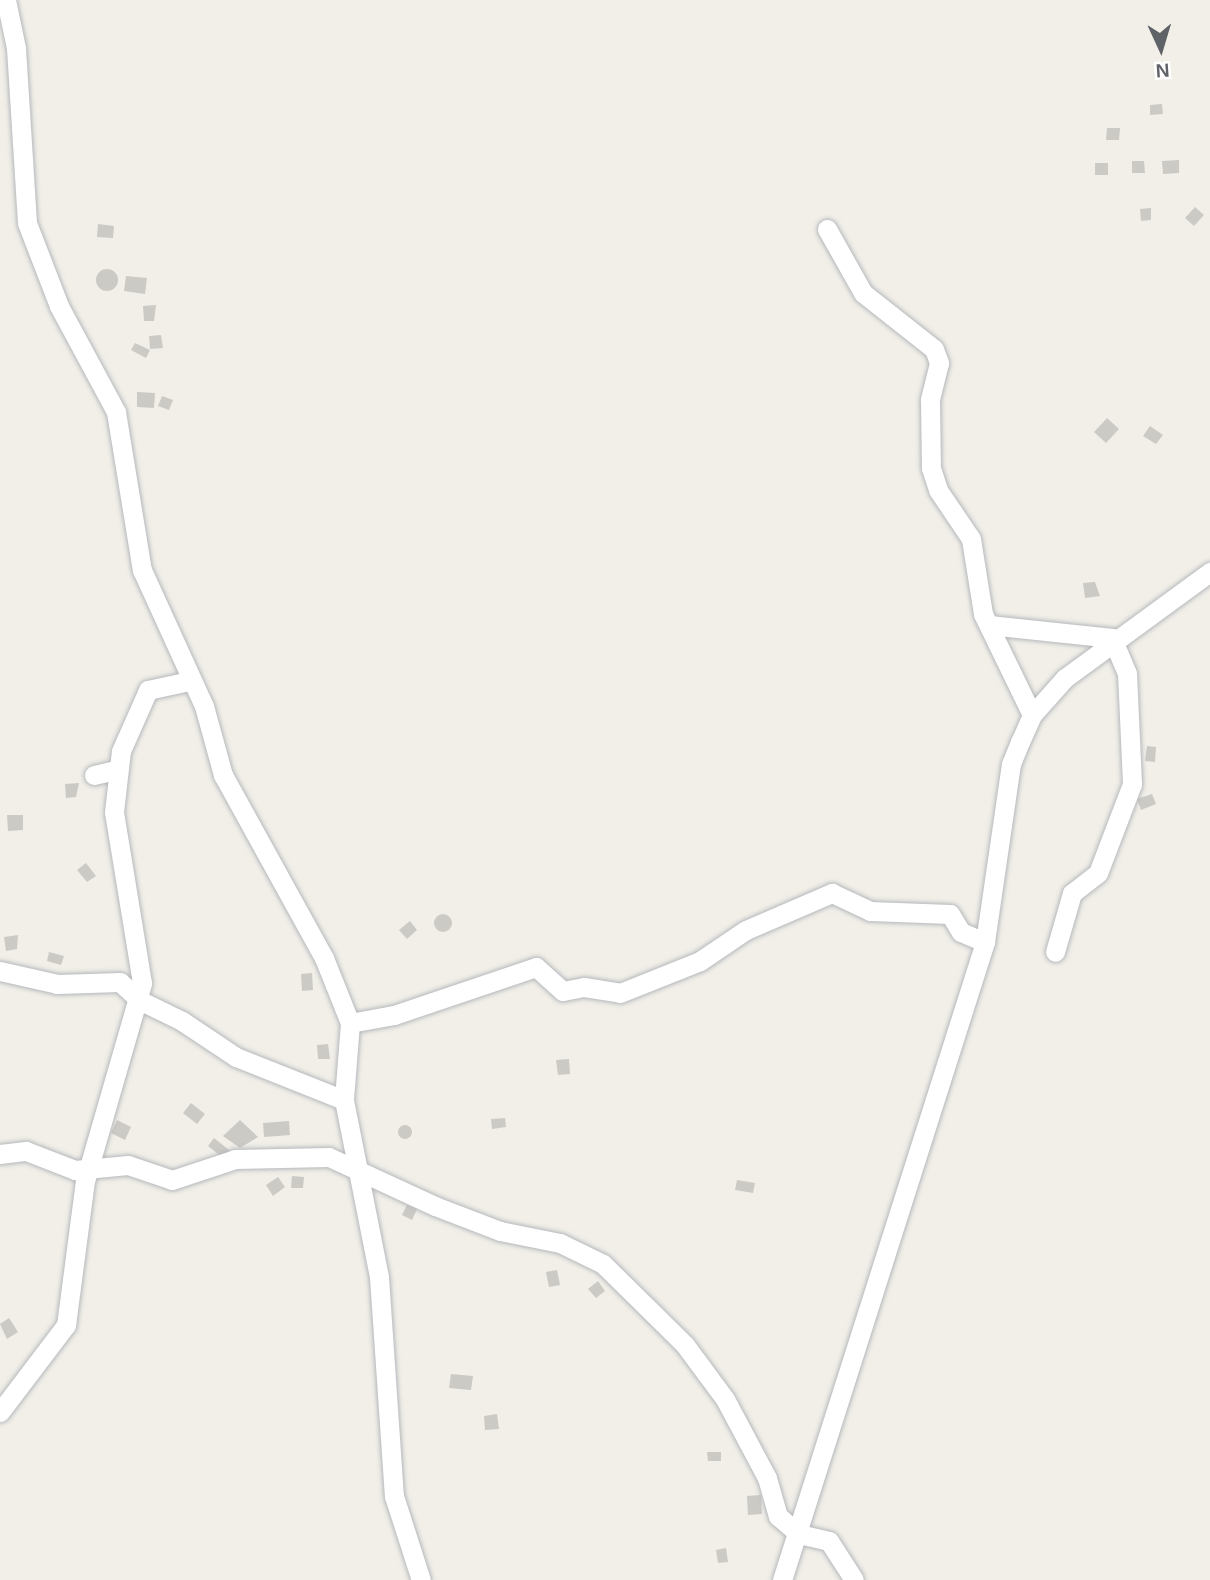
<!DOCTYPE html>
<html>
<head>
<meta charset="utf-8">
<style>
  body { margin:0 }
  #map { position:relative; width:1210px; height:1580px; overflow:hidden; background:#f1efe8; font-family:Helvetica,sans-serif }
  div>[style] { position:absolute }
  .building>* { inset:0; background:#cccac5 }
  .round { border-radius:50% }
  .roads { filter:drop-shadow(0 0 2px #b5b8bc) drop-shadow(0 0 2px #b5b8bc) }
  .minor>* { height:19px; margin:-9.5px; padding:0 9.5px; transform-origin:9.5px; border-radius:9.5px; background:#fff }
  span { translate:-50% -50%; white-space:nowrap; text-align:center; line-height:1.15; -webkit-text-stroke:5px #fff; paint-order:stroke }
  .north { position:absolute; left:1126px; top:14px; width:70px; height:70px; -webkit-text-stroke:5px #fff; paint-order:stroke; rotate:176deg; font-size:19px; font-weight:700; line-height:28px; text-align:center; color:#5f6368 }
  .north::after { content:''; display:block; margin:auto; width:24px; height:32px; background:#5f6368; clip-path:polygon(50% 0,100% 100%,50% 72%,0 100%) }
</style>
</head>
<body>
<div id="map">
  <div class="building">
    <div style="clip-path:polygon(1162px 104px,1163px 114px,1150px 115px,1150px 105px)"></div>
    <div style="clip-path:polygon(1107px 128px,1120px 128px,1119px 140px,1106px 140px)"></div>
    <div style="clip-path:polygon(1179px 160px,1179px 173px,1163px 174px,1162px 161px)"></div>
    <div style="clip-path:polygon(1132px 161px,1144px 161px,1145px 173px,1132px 173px)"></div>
    <div style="clip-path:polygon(1095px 163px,1108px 163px,1108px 175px,1095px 175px)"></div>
    <div style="clip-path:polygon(1195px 207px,1204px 215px,1194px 226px,1185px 218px)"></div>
    <div style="clip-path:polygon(1151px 208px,1151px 220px,1141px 221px,1140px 209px)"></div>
    <div style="clip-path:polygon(98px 224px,114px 226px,113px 238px,97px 237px)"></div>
    <div class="round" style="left:96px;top:269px;width:22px;height:22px"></div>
    <div style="clip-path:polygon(126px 276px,147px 278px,145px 294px,124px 291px)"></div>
    <div style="clip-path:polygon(156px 305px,154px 321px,144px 321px,143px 306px)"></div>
    <div style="clip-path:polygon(161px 335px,163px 348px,150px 349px,149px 336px)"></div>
    <div style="clip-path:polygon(135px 343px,150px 350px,146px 358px,131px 350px)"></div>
    <div style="clip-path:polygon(137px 392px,155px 393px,154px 408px,137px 407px)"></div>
    <div style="clip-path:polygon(162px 396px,173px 400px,169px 410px,158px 406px)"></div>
    <div style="clip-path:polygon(1107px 418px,1119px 429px,1106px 443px,1094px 432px)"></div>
    <div style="clip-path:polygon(1150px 426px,1163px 435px,1156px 444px,1143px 436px)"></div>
    <div style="clip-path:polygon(1095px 582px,1100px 596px,1085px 598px,1083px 583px)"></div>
    <div style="clip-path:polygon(1147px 746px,1156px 747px,1155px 762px,1145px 761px)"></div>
    <div style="clip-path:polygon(79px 783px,76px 797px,66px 798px,65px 784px)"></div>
    <div style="clip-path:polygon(1152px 794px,1156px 804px,1141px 810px,1137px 799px)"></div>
    <div style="clip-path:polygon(7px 815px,23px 815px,23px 830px,8px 831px)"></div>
    <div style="clip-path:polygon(86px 863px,96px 876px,87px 882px,77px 870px)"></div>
    <div class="round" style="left:434px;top:914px;width:18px;height:18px"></div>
    <div style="clip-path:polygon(410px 921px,417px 930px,407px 939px,399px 930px)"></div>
    <div style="clip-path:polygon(18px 935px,17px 949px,6px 951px,4px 937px)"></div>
    <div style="clip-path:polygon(49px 952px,64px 956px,61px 965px,47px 961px)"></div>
    <div style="clip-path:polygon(312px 973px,313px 990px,302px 991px,301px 974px)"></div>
    <div style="clip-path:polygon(328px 1044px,330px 1059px,318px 1059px,317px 1045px)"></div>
    <div style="clip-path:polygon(569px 1059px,570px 1074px,558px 1075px,556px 1060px)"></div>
    <div style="clip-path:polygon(191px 1103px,205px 1114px,197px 1124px,183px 1113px)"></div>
    <div style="clip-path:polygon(505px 1118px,506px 1127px,492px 1129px,491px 1119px)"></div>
    <div style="clip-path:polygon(117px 1120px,131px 1127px,125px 1140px,111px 1133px)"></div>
    <div style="clip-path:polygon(240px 1120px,258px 1137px,240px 1148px,223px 1136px)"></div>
    <div style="clip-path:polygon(289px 1121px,290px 1135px,264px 1137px,263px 1123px)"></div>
    <div class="round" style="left:398px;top:1125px;width:14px;height:14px"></div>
    <div style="clip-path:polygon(214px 1138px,229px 1150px,223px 1158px,208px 1146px)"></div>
    <div style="clip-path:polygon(292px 1176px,304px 1177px,303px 1188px,291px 1188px)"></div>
    <div style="clip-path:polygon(278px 1177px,285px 1187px,273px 1196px,266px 1185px)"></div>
    <div style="clip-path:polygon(737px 1180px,755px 1183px,753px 1193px,735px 1190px)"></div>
    <div style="clip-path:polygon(407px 1205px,417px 1209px,412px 1220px,402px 1215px)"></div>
    <div style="clip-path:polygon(557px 1270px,560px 1285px,549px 1287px,546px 1272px)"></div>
    <div style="clip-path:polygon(598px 1281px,605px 1291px,596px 1298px,588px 1289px)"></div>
    <div style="clip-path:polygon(9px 1318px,18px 1332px,7px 1339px,0 1324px)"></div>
    <div style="clip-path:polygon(451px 1374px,473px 1376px,471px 1390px,449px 1388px)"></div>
    <div style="clip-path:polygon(497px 1414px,499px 1429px,485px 1430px,484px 1416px)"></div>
    <div style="clip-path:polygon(707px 1452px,721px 1452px,721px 1461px,708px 1461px)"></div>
    <div style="clip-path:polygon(761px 1495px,762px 1514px,748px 1515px,747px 1496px)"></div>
    <div style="clip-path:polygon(726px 1548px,728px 1562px,718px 1563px,716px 1550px)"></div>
  </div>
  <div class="roads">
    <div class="minor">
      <div style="left:6px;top:0;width:49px;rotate:78.2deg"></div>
      <div style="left:16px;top:48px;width:175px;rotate:86.4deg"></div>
      <div style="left:27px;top:223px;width:89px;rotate:68.9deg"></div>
      <div style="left:59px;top:306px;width:120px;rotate:61.7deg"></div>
      <div style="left:116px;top:412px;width:160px;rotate:80.7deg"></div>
      <div style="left:142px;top:570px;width:149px;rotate:65.5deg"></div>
      <div style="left:204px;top:706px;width:72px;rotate:74.6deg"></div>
      <div style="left:223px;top:775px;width:209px;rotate:61.1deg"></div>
      <div style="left:324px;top:958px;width:70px;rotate:68.2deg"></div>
      <div style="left:350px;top:1023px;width:77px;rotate:94.5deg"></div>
      <div style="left:344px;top:1100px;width:180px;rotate:78.8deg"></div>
      <div style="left:379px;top:1277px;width:220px;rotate:86.1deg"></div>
      <div style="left:394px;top:1496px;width:88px;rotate:72.2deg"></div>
      <div style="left:827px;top:229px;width:73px;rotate:60.6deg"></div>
      <div style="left:863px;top:293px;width:90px;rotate:38.3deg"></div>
      <div style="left:934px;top:349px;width:15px;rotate:70deg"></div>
      <div style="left:939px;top:363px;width:38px;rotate:104deg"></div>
      <div style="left:930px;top:400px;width:68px;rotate:89.2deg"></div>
      <div style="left:931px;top:468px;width:23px;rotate:72deg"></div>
      <div style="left:938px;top:490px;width:59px;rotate:56deg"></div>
      <div style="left:971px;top:539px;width:76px;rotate:80.9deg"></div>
      <div style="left:983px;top:614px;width:112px;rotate:64.1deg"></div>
      <div style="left:989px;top:625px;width:124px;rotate:6deg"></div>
      <div style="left:1112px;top:638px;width:38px;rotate:67deg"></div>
      <div style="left:1127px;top:673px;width:111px;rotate:87.4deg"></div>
      <div style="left:1132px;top:784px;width:95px;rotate:110.9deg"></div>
      <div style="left:1098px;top:873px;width:33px;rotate:142deg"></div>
      <div style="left:1072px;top:893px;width:61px;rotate:106.1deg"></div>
      <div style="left:94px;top:775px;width:23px;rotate:-13deg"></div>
      <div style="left:0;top:971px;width:58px;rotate:12.8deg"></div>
      <div style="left:57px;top:984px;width:63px;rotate:-1.8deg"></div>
      <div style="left:120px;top:982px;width:26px;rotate:43deg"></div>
      <div style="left:139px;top:1000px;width:48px;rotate:26deg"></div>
      <div style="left:182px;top:1021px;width:65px;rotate:33.7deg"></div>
      <div style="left:236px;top:1057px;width:116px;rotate:21.7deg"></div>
      <div style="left:350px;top:1023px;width:45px;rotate:-10.3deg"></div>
      <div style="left:394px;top:1015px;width:150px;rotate:-18.7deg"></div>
      <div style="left:536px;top:967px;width:36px;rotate:42deg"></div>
      <div style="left:563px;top:991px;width:21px;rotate:-11deg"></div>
      <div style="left:584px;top:987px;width:36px;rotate:9deg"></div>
      <div style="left:620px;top:993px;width:86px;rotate:-21.8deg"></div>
      <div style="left:700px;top:961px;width:55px;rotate:-34deg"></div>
      <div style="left:746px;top:930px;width:94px;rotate:-23.3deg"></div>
      <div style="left:832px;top:893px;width:42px;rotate:25.3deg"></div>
      <div style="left:870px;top:911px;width:80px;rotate:2.1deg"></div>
      <div style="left:950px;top:914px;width:21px;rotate:59deg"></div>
      <div style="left:961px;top:932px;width:26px;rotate:23deg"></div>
      <div style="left:0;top:1154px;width:26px;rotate:-7deg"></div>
      <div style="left:26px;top:1151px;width:53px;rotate:21.2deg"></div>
      <div style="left:75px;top:1170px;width:53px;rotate:-5.4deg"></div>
      <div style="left:128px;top:1165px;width:46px;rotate:18.8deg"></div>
      <div style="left:172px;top:1180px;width:66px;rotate:-18.4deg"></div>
      <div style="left:235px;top:1159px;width:94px;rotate:-1.2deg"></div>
      <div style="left:329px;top:1157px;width:117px;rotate:24.8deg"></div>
      <div style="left:435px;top:1206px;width:70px;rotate:21deg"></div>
      <div style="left:500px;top:1231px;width:61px;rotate:11.3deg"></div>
      <div style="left:560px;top:1243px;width:48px;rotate:26deg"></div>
      <div style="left:603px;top:1264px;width:115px;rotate:44.6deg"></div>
      <div style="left:685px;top:1345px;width:67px;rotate:53.5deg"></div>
      <div style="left:725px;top:1399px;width:89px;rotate:62deg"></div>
      <div style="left:767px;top:1478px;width:40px;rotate:74deg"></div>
      <div style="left:778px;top:1516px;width:28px;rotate:41deg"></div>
      <div style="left:799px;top:1534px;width:31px;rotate:13deg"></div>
      <div style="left:829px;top:1541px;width:46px;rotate:57.3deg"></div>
      <div style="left:0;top:1412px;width:109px;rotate:-52.8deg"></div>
      <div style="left:66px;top:1325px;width:145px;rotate:-82.5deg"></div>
      <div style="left:85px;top:1181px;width:206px;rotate:-73.9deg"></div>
      <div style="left:142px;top:983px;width:173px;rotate:-99.3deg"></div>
      <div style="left:114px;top:812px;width:61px;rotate:-83.5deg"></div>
      <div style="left:121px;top:751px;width:67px;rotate:-66.1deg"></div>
      <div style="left:148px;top:690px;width:42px;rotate:-12.4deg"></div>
      <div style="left:782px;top:1580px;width:670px;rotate:-72.35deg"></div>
      <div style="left:985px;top:942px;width:180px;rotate:-81.7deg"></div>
      <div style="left:1011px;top:764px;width:24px;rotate:-68deg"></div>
      <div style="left:1020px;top:742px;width:30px;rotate:-66deg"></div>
      <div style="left:1032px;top:715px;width:50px;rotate:-48.3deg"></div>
      <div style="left:1065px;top:678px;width:180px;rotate:-36.2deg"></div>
    </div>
  </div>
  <div class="north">N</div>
</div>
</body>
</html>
